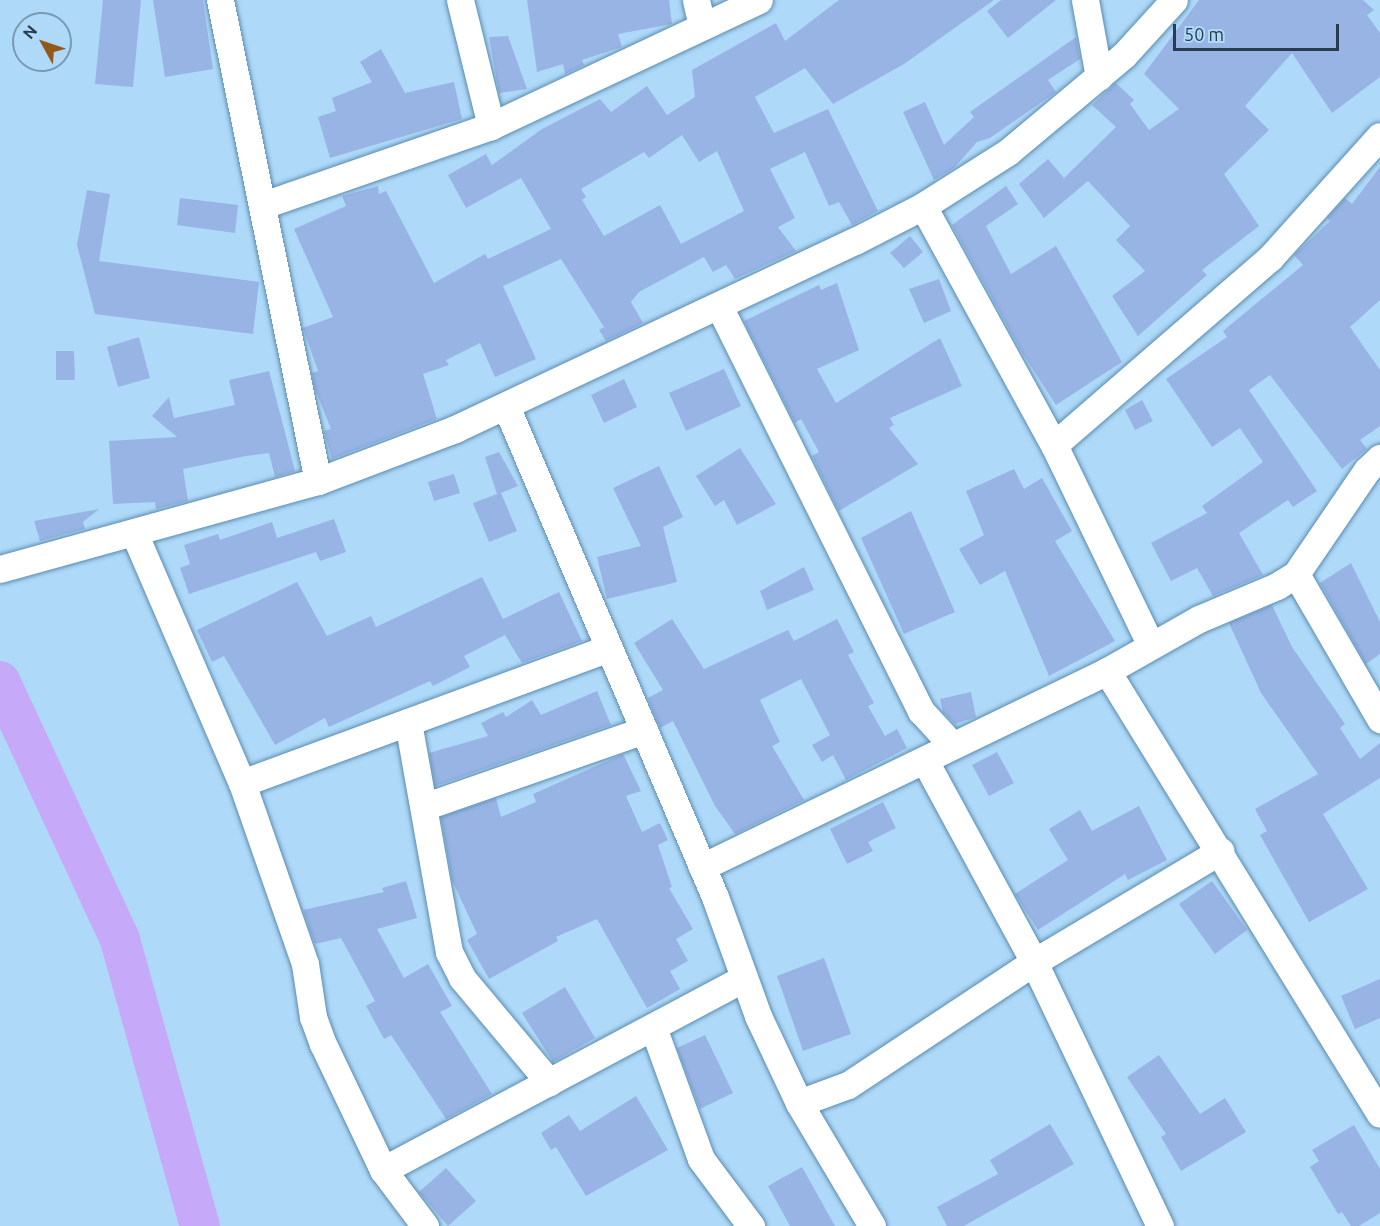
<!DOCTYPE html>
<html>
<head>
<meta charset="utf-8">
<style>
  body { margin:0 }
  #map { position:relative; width:1380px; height:1226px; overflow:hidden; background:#afd9f8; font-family:Ubuntu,sans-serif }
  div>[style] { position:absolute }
  .river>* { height:40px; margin:-20px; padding:0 20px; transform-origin:20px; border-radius:20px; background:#c7a9f9 }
  .building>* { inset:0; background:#98b4e5 }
  .roads { filter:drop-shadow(0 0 2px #5a8cb1) drop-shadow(0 0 2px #5a8cb1) }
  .street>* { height:27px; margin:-13.5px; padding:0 13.5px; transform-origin:13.5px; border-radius:13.5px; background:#fff }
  span { translate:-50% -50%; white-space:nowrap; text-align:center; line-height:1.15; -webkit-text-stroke:6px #afd9f8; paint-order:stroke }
  .north { position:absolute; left:12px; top:12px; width:60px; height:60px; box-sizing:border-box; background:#afd9f8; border:2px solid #799ab3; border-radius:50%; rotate:310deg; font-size:16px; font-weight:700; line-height:24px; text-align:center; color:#273c4c }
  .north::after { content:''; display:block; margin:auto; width:21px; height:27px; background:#94581a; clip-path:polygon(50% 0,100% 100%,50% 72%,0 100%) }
  .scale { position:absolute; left:1173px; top:24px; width:166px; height:27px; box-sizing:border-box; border:3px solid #273c4c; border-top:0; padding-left:8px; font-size:18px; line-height:21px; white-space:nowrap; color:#273c4c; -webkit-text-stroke:4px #afd9f8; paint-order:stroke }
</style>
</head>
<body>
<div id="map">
  <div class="river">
    <div style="left:0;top:681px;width:285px;rotate:65.1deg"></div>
    <div style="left:120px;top:940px;width:297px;rotate:74.4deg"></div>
  </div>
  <div class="building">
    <div style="clip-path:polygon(103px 0,141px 0,133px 87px,95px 84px)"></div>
    <div style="clip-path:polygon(153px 0,203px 0,213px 69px,165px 77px)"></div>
    <div style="clip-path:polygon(527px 0,669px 0,672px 24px,618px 34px,622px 47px,582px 60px,584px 65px,565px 74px,563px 64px,537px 72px)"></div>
    <div style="clip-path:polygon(evenodd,839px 0,994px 0,904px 64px,833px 104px,805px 68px,755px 97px,774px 133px,828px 109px,878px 211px,852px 225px,839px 202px,829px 206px,805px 152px,770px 169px,795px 218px,778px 227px,796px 251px,735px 279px,726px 265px,713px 272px,704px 257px,639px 292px,631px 302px,643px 323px,606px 341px,599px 330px,604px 327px,561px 259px,503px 286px,536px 359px,495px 377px,480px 343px,446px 360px,449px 365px,423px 374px,437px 419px,332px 459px,324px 431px,331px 429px,315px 389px,312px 373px,318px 371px,303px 328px,333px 317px,294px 229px,346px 206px,342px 196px,378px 186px,379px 194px,386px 191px,434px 283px,485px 254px,488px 259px,551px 229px,521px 178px,466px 208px,448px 175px,486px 154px,492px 165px,542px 129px,600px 99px,611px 112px,647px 86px,667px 115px,695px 97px,692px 70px,776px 23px,785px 41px,839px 0,682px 135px,699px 162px,717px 151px,744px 211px,681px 244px,660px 205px,604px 236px,582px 200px,586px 197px,581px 189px,644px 152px,649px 158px,682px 135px)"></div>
    <div style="clip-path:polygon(1001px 0,1056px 0,1008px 38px,987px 11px)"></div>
    <div style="clip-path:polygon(1199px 0,1363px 0,1374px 10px,1367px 15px,1380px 33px,1380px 77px,1332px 113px,1292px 53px,1245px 106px,1269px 130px,1224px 174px,1259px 226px,1202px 270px,1207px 275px,1138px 336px,1112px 296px,1145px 271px,1116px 240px,1130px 226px,1088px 181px,1044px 218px,1019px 184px,1048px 159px,1064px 178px,1116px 127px,1092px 105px,1116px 83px,1134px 100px,1130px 104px,1149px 130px,1179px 109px,1144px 74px)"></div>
    <div style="clip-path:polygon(508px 36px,527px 89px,499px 93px,489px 37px)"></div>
    <div style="clip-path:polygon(1076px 37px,1080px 59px,1048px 80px,1056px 92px,990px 138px,977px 142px,954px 168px,934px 180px,903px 112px,925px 102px,944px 145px,974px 117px,970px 112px)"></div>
    <div style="clip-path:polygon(381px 49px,405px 93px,454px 82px,462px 119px,330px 158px,318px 117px,336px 111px,332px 98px,372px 82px,360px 62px)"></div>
    <div style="clip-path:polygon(1380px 167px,1380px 300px,1350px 327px,1380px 370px,1380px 426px,1360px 440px,1367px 449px,1342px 469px,1270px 375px,1249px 390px,1317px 491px,1293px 507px,1288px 500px,1239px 533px,1263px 575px,1213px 596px,1197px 568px,1171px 581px,1151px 543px,1207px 513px,1202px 506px,1263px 462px,1240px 428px,1212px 447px,1166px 379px,1227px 337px,1223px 331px,1303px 265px,1294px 255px,1330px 221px,1327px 218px,1345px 198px,1352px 204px)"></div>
    <div style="clip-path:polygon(1006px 186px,1018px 204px,986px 226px,1011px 274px,1056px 246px,1122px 362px,1056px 405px,1021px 351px,952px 225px)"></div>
    <div style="clip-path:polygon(87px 190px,110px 194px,99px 261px,259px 282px,253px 334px,95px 314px,77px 245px)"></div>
    <div style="clip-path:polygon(180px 198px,238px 205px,235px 233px,177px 225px)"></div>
    <div style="clip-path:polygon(910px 236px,923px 252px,904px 268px,890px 253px)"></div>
    <div style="clip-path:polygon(939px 279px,951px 311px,924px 323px,909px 289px)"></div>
    <div style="clip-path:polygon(837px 283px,859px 350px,817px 369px,836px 403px,940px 338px,962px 386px,890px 418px,894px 425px,889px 428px,918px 464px,839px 511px,812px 456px,819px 452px,801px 419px,795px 423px,744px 321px,819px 285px,821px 290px)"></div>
    <div style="clip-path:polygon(139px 337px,150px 378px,118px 387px,107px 347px)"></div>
    <div style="clip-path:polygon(56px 351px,74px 351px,75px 380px,56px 380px)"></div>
    <div style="clip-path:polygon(724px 369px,741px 406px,686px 431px,669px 393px)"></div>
    <div style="clip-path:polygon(269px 371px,295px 471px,275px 477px,269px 453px,246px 456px,183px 469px,188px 501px,156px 509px,155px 502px,113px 504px,109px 441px,177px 437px,152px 416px,169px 397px,174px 418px,235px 405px,229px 380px)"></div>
    <div style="clip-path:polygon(624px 379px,637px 407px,604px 423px,591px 395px)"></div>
    <div style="clip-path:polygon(1142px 400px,1153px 421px,1135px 430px,1125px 410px)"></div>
    <div style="clip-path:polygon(740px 448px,776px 504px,737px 525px,724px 500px,715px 506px,696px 476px)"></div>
    <div style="clip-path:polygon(499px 452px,518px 486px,501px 493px,517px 531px,489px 542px,473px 503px,497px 494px,485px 457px)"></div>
    <div style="clip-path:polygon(659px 466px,683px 517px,663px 527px,677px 582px,607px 599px,597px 557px,641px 546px,613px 488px)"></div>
    <div style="clip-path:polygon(1014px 469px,1024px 489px,1042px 478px,1072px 531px,1055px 541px,1115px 641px,1049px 676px,1005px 571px,980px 585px,959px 549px,984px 535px,966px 491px)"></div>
    <div style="clip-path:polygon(454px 474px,460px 493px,434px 501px,428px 482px)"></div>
    <div style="clip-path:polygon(99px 509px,83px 522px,85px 529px,40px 541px,34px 521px)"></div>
    <div style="clip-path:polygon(911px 511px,955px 612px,904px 634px,861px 538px)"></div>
    <div style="clip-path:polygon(334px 519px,346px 552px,320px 561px,316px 552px,189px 594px,180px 568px,190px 564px,184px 545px,218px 534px,220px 540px,272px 522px,277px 538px)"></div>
    <div style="clip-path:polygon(1351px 563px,1380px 622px,1380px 654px,1366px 664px,1320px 583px)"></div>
    <div style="clip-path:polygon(804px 567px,814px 590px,767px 610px,760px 591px)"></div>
    <div style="clip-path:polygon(482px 577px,503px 619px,559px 592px,582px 641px,522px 663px,505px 635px,464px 656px,470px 667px,433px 686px,430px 681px,329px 727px,325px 718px,275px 745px,224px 656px,212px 662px,197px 630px,297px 582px,327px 636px,371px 616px,376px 627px)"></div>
    <div style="clip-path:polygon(1272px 605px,1292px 647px,1345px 724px,1340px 728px,1360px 759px,1380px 743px,1380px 778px,1323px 814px,1368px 889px,1309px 922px,1260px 835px,1267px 831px,1255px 809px,1318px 774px,1261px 693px,1229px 623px)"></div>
    <div style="clip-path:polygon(672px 619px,704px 669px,788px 630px,794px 641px,837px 619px,854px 652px,848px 655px,874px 703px,868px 706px,885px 736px,897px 729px,907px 748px,846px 780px,833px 755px,822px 762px,812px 745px,830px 735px,801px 679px,760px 700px,780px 742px,772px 746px,804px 800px,735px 834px,715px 806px,673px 721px,660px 728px,648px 698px,663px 690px,634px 643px)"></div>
    <div style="clip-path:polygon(597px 691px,611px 725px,435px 786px,429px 753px,488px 736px,481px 723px,503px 712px,506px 717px,532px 700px,541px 715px)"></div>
    <div style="clip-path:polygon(971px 692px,976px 717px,955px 724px,943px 712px,940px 699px)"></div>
    <div style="clip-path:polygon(997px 752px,1014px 783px,989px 796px,972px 765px)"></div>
    <div style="clip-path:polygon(623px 754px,641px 791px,626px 796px,642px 832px,660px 823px,668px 840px,658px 845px,672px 887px,669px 888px,693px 929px,676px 939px,688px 961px,670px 971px,680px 989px,647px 1008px,597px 919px,556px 937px,558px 941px,489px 979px,467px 940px,477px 934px,452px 880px,441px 817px,496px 798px,501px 817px,536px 802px,533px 794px)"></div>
    <div style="clip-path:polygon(883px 802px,896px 828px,868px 842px,873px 851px,847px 864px,830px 829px)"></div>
    <div style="clip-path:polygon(1139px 806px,1167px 860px,1128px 880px,1125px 874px,1038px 930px,1015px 894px,1068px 860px,1049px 829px,1080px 810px,1092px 831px)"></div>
    <div style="clip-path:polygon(406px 881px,417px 918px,377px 929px,404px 978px,428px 964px,452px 1006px,440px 1012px,492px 1094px,446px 1119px,391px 1035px,384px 1039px,366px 1006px,375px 1001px,341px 938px,315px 944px,303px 910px,384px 892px,382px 888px)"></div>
    <div style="clip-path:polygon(1212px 881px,1247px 930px,1215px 954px,1179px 904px)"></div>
    <div style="clip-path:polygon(824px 958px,851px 1034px,803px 1051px,777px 976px)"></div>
    <div style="clip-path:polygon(1380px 979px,1380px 1018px,1355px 1029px,1341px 996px)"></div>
    <div style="clip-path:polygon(565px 987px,595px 1038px,553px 1062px,522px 1013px)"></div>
    <div style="clip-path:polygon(705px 1035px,733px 1093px,700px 1109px,677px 1048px)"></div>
    <div style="clip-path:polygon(1159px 1055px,1200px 1114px,1225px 1098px,1246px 1132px,1181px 1171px,1161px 1137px,1166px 1134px,1127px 1077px)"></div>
    <div style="clip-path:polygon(636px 1096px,668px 1150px,586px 1196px,556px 1147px,551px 1150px,541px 1133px,569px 1115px,580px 1131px)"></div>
    <div style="clip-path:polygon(1050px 1124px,1074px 1164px,964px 1226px,947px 1226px,937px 1207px,998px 1174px,990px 1160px)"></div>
    <div style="clip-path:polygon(1354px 1125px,1380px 1169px,1380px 1213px,1359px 1226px,1351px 1226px,1342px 1212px,1338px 1214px,1310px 1167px,1319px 1161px,1312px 1150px)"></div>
    <div style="clip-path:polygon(802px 1167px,835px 1226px,790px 1226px,768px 1186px)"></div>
    <div style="clip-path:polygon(446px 1168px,476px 1201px,448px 1226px,419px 1192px)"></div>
  </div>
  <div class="roads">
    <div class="street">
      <div style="left:220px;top:0;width:491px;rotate:78.5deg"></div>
      <div style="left:460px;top:0;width:130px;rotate:76.2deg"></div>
      <div style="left:696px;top:0;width:26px;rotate:77deg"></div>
      <div style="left:1085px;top:0;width:78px;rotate:79.7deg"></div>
      <div style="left:263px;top:205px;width:241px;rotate:-19.1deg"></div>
      <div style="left:491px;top:126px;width:296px;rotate:-25.2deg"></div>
      <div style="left:923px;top:206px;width:273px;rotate:61.3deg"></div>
      <div style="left:1054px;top:445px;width:221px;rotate:64.2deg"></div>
      <div style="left:719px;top:306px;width:453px;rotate:63.5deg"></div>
      <div style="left:921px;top:711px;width:46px;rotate:47.6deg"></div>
      <div style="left:506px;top:406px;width:534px;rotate:66.94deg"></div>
      <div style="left:715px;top:897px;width:127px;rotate:70.1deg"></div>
      <div style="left:758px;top:1016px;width:96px;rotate:64.8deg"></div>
      <div style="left:799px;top:1103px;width:143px;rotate:59.3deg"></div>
      <div style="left:1054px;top:445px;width:286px;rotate:-40.9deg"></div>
      <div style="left:1270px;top:258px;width:164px;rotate:-48deg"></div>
      <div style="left:135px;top:535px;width:270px;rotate:66.7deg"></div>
      <div style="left:242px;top:783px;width:192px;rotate:70.8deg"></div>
      <div style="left:305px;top:964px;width:54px;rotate:81.4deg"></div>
      <div style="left:313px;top:1017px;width:29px;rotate:70deg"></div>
      <div style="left:323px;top:1044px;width:140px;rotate:64.5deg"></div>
      <div style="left:383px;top:1170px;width:70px;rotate:53.1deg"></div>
      <div style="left:0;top:569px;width:330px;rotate:-15.5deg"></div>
      <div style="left:318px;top:481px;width:147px;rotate:-20.8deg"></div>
      <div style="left:455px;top:429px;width:442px;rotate:-25.2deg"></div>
      <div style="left:855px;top:241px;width:76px;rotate:-27.2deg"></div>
      <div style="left:923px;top:206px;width:101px;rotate:-32.4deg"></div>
      <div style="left:1008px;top:152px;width:151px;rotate:-39.9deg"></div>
      <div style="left:1124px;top:55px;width:74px;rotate:-47.7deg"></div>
      <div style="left:1296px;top:574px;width:168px;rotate:59.9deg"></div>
      <div style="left:1107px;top:671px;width:520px;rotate:58.36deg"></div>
      <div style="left:408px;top:722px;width:234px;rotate:79.9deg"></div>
      <div style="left:449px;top:952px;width:29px;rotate:63deg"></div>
      <div style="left:462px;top:978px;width:136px;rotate:50.1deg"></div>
      <div style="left:925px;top:761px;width:229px;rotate:61.5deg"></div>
      <div style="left:1034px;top:962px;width:293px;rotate:64.5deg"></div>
      <div style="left:242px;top:783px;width:391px;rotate:-20.2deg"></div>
      <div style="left:426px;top:806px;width:231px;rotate:-19.2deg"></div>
      <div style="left:702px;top:867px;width:450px;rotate:-25.8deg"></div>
      <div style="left:1107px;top:671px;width:106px;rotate:-29.5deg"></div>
      <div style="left:1199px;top:619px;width:85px;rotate:-22.9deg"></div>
      <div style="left:1277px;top:586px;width:22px;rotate:-32deg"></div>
      <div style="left:1296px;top:574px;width:126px;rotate:-55.7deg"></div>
      <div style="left:1367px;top:470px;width:18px;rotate:-43deg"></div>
      <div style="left:653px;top:1027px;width:140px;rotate:70deg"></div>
      <div style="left:701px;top:1159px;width:84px;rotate:53.3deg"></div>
      <div style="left:799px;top:1103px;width:52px;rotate:-20.2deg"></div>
      <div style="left:848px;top:1085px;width:223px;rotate:-33.5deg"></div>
      <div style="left:1034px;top:962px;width:217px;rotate:-30.8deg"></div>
      <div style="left:383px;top:1170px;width:409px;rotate:-28deg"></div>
    </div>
  </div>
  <div class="north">N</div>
  <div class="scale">50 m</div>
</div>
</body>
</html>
